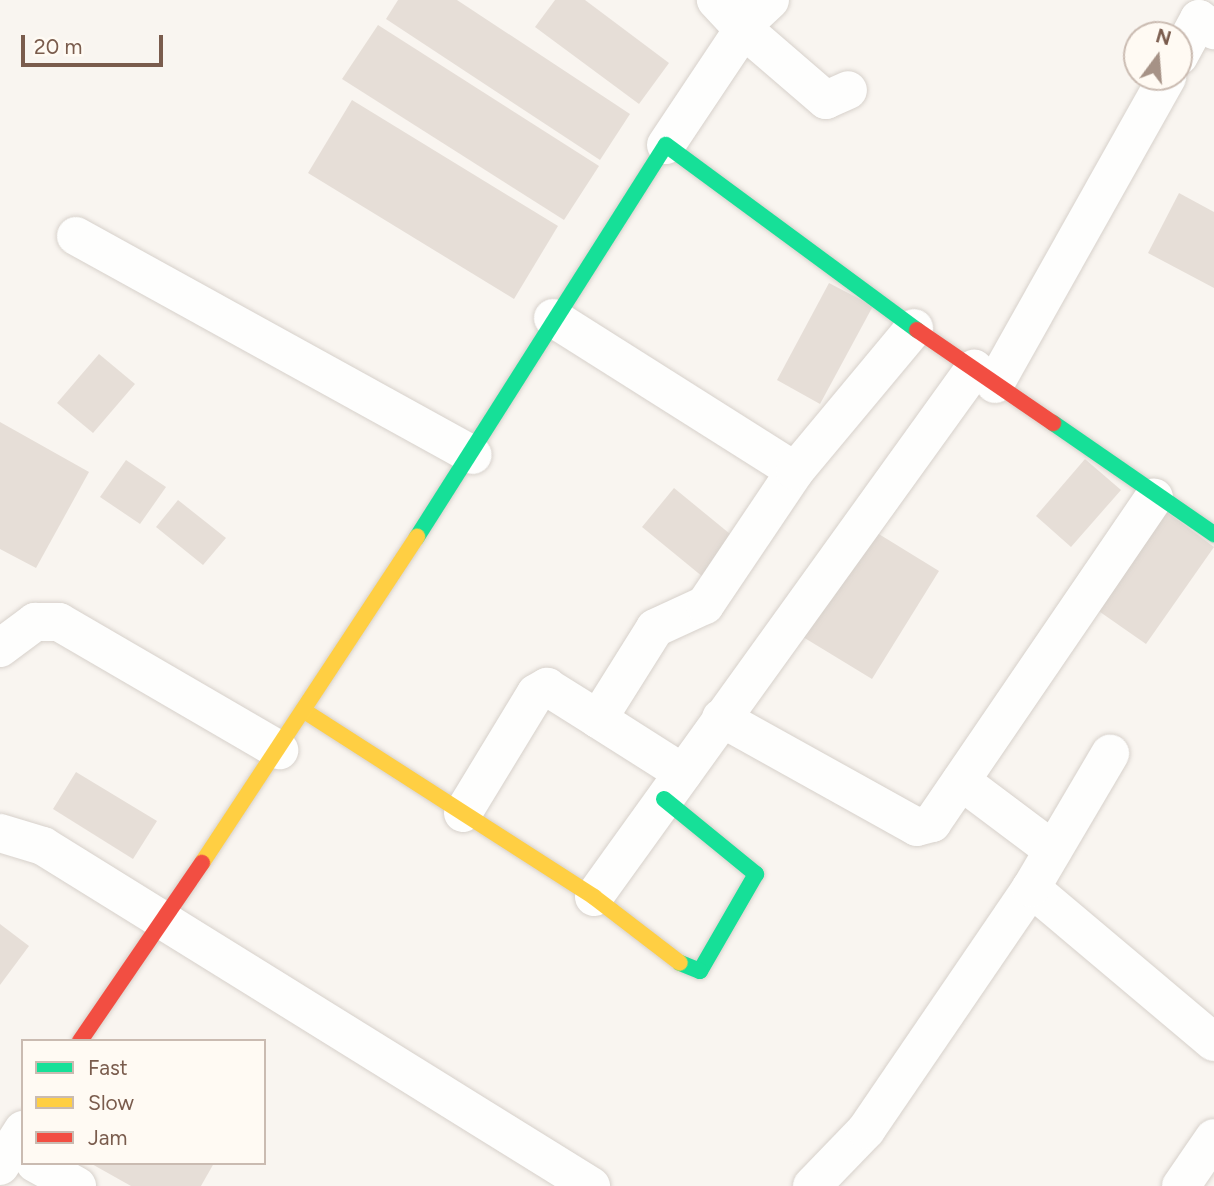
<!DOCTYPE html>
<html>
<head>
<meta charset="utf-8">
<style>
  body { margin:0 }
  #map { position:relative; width:1214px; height:1186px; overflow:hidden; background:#f9f5f0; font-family:Figtree,sans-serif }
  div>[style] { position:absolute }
  .building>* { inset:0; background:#e6ded7 }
  .roads { filter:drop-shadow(0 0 2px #d7d1cb) drop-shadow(0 0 2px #d7d1cb) }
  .street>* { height:38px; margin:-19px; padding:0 19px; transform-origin:19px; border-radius:19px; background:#fefefd }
  .fast>* { height:16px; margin:-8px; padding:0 8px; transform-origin:8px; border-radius:8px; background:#16e098 }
  .slow>* { height:16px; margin:-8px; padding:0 8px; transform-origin:8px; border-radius:8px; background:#ffcf43 }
  .jam>* { height:16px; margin:-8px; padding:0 8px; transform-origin:8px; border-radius:8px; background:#f24e42 }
  span { translate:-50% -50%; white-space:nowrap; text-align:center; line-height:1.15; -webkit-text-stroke:6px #fffaf3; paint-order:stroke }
  .legend { position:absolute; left:21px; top:1039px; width:245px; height:126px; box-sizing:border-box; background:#fffaf3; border:2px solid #cabbb1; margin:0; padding:9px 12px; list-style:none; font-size:21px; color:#7a5c4d }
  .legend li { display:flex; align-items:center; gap:14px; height:35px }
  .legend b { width:35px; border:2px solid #cabbb1 }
  .north { position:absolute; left:1123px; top:21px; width:70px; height:70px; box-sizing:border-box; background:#fffaf3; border:2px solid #cabbb1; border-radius:50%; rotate:16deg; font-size:19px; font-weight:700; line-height:28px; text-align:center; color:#7a5c4d }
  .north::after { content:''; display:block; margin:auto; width:24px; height:32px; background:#a69286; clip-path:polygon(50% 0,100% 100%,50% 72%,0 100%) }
  .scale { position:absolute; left:21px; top:35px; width:142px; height:32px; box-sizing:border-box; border:4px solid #7a5c4d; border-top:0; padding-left:9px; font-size:21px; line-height:24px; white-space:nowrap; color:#7a5c4d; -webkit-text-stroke:5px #fffaf3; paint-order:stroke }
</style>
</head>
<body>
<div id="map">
  <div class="building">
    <div style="clip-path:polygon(398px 0,457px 0,630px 114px,600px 160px,386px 19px)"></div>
    <div style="clip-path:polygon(555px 0,585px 0,669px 63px,639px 104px,535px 27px)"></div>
    <div style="clip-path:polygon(378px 25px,599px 166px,564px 220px,342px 79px)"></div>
    <div style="clip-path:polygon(352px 100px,558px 226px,514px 299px,308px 173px)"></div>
    <div style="clip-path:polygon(1179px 193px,1214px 212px,1214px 288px,1148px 253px)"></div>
    <div style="clip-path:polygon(829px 283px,873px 306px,820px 404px,777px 380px)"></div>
    <div style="clip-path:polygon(99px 354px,135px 384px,93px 433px,57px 403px)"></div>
    <div style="clip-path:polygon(0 422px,89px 472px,36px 568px,0 549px)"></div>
    <div style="clip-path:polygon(1085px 459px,1121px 490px,1071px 547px,1036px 516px)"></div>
    <div style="clip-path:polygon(126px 460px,166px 487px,140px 524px,100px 497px)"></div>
    <div style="clip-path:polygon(674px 488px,735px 538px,703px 577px,642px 527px)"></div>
    <div style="clip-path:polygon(178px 500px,226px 538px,203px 565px,156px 527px)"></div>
    <div style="clip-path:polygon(1159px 506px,1214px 547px,1146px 644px,1090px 605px)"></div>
    <div style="clip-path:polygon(869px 528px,939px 571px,872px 679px,803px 637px)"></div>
    <div style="clip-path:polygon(76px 772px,157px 821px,133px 859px,53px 809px)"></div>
    <div style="clip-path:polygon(0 924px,29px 946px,0 985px)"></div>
    <div style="clip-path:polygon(90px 1163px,214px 1163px,201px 1186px,131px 1186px)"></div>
  </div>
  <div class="roads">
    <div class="street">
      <div style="left:770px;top:0;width:40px;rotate:137deg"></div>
      <div style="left:741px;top:27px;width:112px;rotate:40.7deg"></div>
      <div style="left:826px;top:100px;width:24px;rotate:-24deg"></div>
      <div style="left:1179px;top:56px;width:42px;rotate:-61.6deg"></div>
      <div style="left:1199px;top:19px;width:19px;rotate:36deg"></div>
      <div style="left:666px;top:145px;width:133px;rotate:-56.3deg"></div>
      <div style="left:740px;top:34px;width:7px;rotate:-82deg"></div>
      <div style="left:741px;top:27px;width:37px;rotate:-133deg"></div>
      <div style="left:76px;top:236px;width:453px;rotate:28.9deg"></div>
      <div style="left:553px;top:318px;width:286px;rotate:32.3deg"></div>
      <div style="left:995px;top:384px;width:352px;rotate:-60.7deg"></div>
      <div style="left:0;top:648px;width:44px;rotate:-36.6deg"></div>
      <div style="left:35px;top:622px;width:24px"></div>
      <div style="left:59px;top:622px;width:255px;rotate:30.2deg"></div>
      <div style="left:721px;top:718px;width:224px;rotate:29.1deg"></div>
      <div style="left:917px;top:827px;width:16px;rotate:-15deg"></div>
      <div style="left:932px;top:823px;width:394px;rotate:-55.7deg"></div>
      <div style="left:683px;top:773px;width:101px;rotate:-147.6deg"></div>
      <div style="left:598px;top:719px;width:107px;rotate:-57.9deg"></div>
      <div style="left:655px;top:628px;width:55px;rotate:-24.7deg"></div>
      <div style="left:705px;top:605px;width:161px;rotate:-56.1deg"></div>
      <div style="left:795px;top:471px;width:186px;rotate:-50.2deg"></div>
      <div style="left:961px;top:781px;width:115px;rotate:36.9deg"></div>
      <div style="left:463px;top:813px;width:140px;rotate:-58.7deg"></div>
      <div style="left:536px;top:693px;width:13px;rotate:-29deg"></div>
      <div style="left:547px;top:687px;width:60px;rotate:32.1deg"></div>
      <div style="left:0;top:833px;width:45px;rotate:16.8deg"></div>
      <div style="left:43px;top:846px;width:645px;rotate:31.82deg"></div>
      <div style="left:1031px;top:888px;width:239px;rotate:40.1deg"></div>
      <div style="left:594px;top:897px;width:651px;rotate:-54.26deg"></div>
      <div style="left:35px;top:1163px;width:48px;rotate:28.7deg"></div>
      <div style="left:0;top:1166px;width:43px;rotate:-57.4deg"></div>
      <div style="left:812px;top:1186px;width:78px;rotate:-46deg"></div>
      <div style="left:866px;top:1130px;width:293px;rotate:-55.7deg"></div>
      <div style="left:1031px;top:888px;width:156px;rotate:-59.5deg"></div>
      <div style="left:1181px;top:1186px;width:58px;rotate:-55.5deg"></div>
    </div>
    <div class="fast">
      <div style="left:1053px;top:423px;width:196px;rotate:34.6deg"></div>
      <div style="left:417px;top:537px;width:464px;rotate:-57.6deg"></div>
      <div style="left:666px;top:145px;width:312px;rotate:36.4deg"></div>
      <div style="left:664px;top:799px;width:119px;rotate:39.2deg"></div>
      <div style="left:756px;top:874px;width:112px;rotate:120deg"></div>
      <div style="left:700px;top:971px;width:22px;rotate:-158deg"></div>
    </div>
    <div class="slow">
      <div style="left:306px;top:712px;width:342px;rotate:32.7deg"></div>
      <div style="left:594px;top:897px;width:108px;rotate:37.5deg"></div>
      <div style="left:202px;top:863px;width:391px;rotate:-56.6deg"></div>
    </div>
    <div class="jam">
      <div style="left:917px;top:330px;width:165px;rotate:34.4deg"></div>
      <div style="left:80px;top:1041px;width:216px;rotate:-55.6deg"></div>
    </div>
  </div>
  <ul class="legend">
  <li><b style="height:9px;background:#16e098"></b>Fast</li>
  <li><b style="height:9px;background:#ffcf43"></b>Slow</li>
  <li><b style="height:9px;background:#f24e42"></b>Jam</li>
  </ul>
  <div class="north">N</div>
  <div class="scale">20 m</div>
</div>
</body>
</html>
